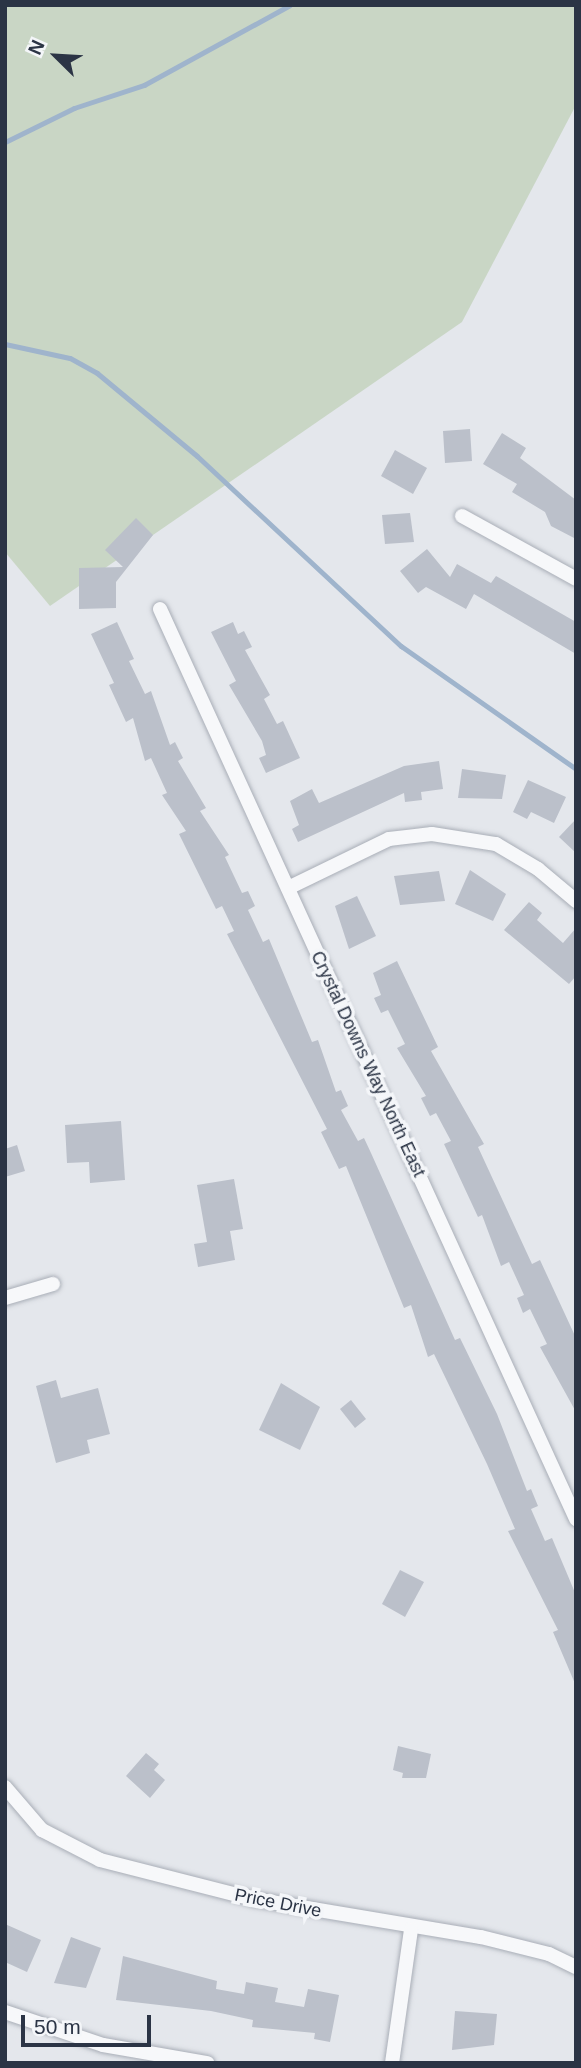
<!DOCTYPE html>
<html>
<head>
<meta charset="utf-8">
<style>
  body { margin:0 }
  #map { position:relative; width:581px; height:2068px; overflow:hidden; background:#e4e7ec; font-family:Arial,sans-serif }
  div>[style] { position:absolute }
  .green>* { inset:0; background:#c9d6c5 }
  .stream>* { height:5px; margin:-2.5px; padding:0 2.5px; transform-origin:2.5px; border-radius:2.5px; background:#9fb4cc }
  .building>* { inset:0; background:#bbc0ca }
  .roads { filter:drop-shadow(0 0 2px #a9aeb7) drop-shadow(0 0 2px #a9aeb7) }
  .street>* { height:14px; margin:-7px; padding:0 7px; transform-origin:7px; border-radius:7px; background:#f7f8fa }
  span { translate:-50% -50%; white-space:nowrap; text-align:center; line-height:1.15; -webkit-text-stroke:7px #f4f6f9; paint-order:stroke }
  .street-label { font-size:18px; color:#2b3445 }
  .frame { position:absolute; inset:0; border:7px solid #2b3445; pointer-events:none }
  .north { position:absolute; left:21px; top:21px; width:70px; height:70px; -webkit-text-stroke:5px #f4f6f9; paint-order:stroke; rotate:294deg; font-size:19px; font-weight:700; line-height:28px; text-align:center; color:#2b3445 }
  .north::after { content:''; display:block; margin:auto; width:24px; height:32px; background:#2b3445; clip-path:polygon(50% 0,100% 100%,50% 72%,0 100%) }
  .scale { position:absolute; left:21px; top:2015px; width:130px; height:32px; box-sizing:border-box; border:4px solid #2b3445; border-top:0; padding-left:9px; font-size:21px; line-height:24px; white-space:nowrap; color:#2b3445; -webkit-text-stroke:5px #f4f6f9; paint-order:stroke }
</style>
</head>
<body>
<div id="map">
  <div class="green">
    <div style="clip-path:polygon(5px 5px,576px 5px,576px 105px,462px 322px,50px 606px,5px 552px)"></div>
  </div>
  <div class="stream">
    <div style="left:5px;top:142px;width:77px;rotate:-26.2deg"></div>
    <div style="left:74px;top:108px;width:74px;rotate:-18.2deg"></div>
    <div style="left:144px;top:85px;width:166px;rotate:-28.7deg"></div>
    <div style="left:5px;top:344px;width:66px;rotate:12.2deg"></div>
    <div style="left:70px;top:358px;width:31px;rotate:29deg"></div>
    <div style="left:97px;top:373px;width:130px;rotate:39.7deg"></div>
    <div style="left:197px;top:456px;width:279px;rotate:43deg"></div>
    <div style="left:401px;top:646px;width:214px;rotate:35.1deg"></div>
  </div>
  <div class="building">
    <div style="clip-path:polygon(470px 429px,472px 461px,445px 463px,443px 431px)"></div>
    <div style="clip-path:polygon(502px 433px,526px 448px,520px 458px,576px 500px,576px 539px,551px 526px,545px 512px,512px 492px,517px 484px,483px 464px)"></div>
    <div style="clip-path:polygon(395px 450px,427px 468px,413px 494px,381px 476px)"></div>
    <div style="clip-path:polygon(410px 513px,414px 542px,385px 544px,382px 515px)"></div>
    <div style="clip-path:polygon(136px 518px,153px 535px,116px 582px,116px 608px,79px 609px,79px 568px,123px 567px,105px 550px)"></div>
    <div style="clip-path:polygon(427px 549px,450px 577px,457px 564px,491px 583px,496px 576px,576px 622px,576px 654px,474px 594px,466px 609px,426px 587px,418px 593px,400px 571px)"></div>
    <div style="clip-path:polygon(117px 622px,134px 659px,129px 661px,145px 694px,151px 691px,170px 745px,175px 742px,183px 758px,178px 761px,206px 808px,200px 811px,229px 855px,225px 857px,242px 893px,248px 891px,255px 906px,248px 910px,263px 942px,269px 939px,312px 1042px,318px 1040px,336px 1092px,341px 1090px,348px 1106px,341px 1110px,358px 1141px,364px 1138px,371px 1153px,455px 1340px,460px 1338px,497px 1414px,527px 1491px,531px 1489px,538px 1506px,531px 1509px,545px 1541px,552px 1538px,576px 1595px,576px 1686px,553px 1632px,558px 1630px,508px 1531px,515px 1529px,487px 1464px,434px 1354px,428px 1357px,411px 1305px,404px 1308px,346px 1166px,339px 1169px,321px 1132px,327px 1129px,227px 934px,234px 931px,222px 906px,216px 909px,179px 834px,186px 831px,162px 795px,167px 793px,151px 758px,145px 761px,133px 718px,126px 722px,109px 685px,114px 683px,91px 634px)"></div>
    <div style="clip-path:polygon(233px 622px,238px 634px,244px 631px,252px 647px,245px 650px,270px 695px,264px 699px,277px 724px,283px 721px,300px 758px,266px 773px,259px 758px,266px 755px,262px 741px,229px 685px,236px 681px,211px 632px)"></div>
    <div style="clip-path:polygon(439px 761px,443px 789px,421px 792px,422px 800px,405px 802px,404px 793px,298px 842px,292px 829px,299px 825px,290px 801px,312px 789px,319px 803px,404px 766px)"></div>
    <div style="clip-path:polygon(462px 769px,506px 775px,502px 799px,458px 798px)"></div>
    <div style="clip-path:polygon(528px 780px,566px 797px,554px 823px,531px 812px,527px 819px,513px 812px)"></div>
    <div style="clip-path:polygon(576px 819px,576px 853px,559px 837px)"></div>
    <div style="clip-path:polygon(470px 870px,506px 894px,493px 921px,455px 904px)"></div>
    <div style="clip-path:polygon(439px 871px,445px 901px,400px 905px,394px 876px)"></div>
    <div style="clip-path:polygon(357px 896px,376px 936px,349px 949px,335px 906px)"></div>
    <div style="clip-path:polygon(529px 902px,542px 913px,537px 920px,563px 943px,576px 928px,576px 976px,569px 984px,504px 930px)"></div>
    <div style="clip-path:polygon(397px 961px,438px 1047px,431px 1051px,484px 1144px,478px 1147px,532px 1264px,540px 1260px,576px 1338px,576px 1412px,540px 1347px,547px 1344px,530px 1309px,523px 1313px,517px 1298px,524px 1295px,509px 1262px,501px 1266px,482px 1215px,478px 1217px,444px 1144px,451px 1141px,436px 1113px,430px 1116px,421px 1098px,426px 1096px,397px 1048px,405px 1044px,388px 1010px,381px 1013px,374px 998px,381px 995px,373px 973px)"></div>
    <div style="clip-path:polygon(121px 1121px,125px 1180px,90px 1183px,89px 1162px,67px 1163px,65px 1125px)"></div>
    <div style="clip-path:polygon(17px 1145px,25px 1171px,5px 1177px,5px 1149px)"></div>
    <div style="clip-path:polygon(234px 1179px,243px 1229px,230px 1231px,235px 1260px,198px 1267px,194px 1244px,207px 1242px,197px 1185px)"></div>
    <div style="clip-path:polygon(56px 1380px,61px 1398px,98px 1388px,110px 1434px,87px 1440px,90px 1453px,56px 1463px,36px 1386px)"></div>
    <div style="clip-path:polygon(281px 1383px,320px 1407px,300px 1450px,259px 1430px)"></div>
    <div style="clip-path:polygon(351px 1400px,366px 1419px,355px 1428px,340px 1409px)"></div>
    <div style="clip-path:polygon(400px 1570px,424px 1582px,405px 1617px,382px 1604px)"></div>
    <div style="clip-path:polygon(398px 1746px,431px 1754px,426px 1778px,402px 1778px,403px 1773px,393px 1770px)"></div>
    <div style="clip-path:polygon(146px 1753px,159px 1764px,154px 1770px,165px 1780px,150px 1798px,126px 1776px)"></div>
    <div style="clip-path:polygon(5px 1924px,41px 1940px,27px 1972px,5px 1962px)"></div>
    <div style="clip-path:polygon(71px 1937px,101px 1948px,86px 1988px,54px 1983px)"></div>
    <div style="clip-path:polygon(123px 1956px,217px 1981px,216px 1989px,244px 1994px,246px 1982px,278px 1988px,275px 2002px,304px 2007px,308px 1989px,339px 1995px,330px 2042px,314px 2039px,315px 2033px,252px 2027px,253px 2020px,211px 2011px,116px 2000px)"></div>
    <div style="clip-path:polygon(455px 2011px,497px 2014px,494px 2045px,452px 2050px)"></div>
  </div>
  <div class="roads">
    <div class="street">
      <div style="left:462px;top:516px;width:130px;rotate:28.9deg"></div>
      <div style="left:160px;top:609px;width:1001px;rotate:65.43deg"></div>
      <div style="left:288px;top:888px;width:112px;rotate:-25.9deg"></div>
      <div style="left:389px;top:839px;width:43px;rotate:-6.6deg"></div>
      <div style="left:432px;top:834px;width:65px;rotate:8.9deg"></div>
      <div style="left:496px;top:844px;width:49px;rotate:30.8deg"></div>
      <div style="left:538px;top:869px;width:50px;rotate:40.1deg"></div>
      <div style="left:5px;top:1298px;width:50px;rotate:-16.3deg"></div>
      <div style="left:5px;top:1787px;width:57px;rotate:49.3deg"></div>
      <div style="left:42px;top:1830px;width:65px;rotate:27.3deg"></div>
      <div style="left:100px;top:1860px;width:158px;rotate:14.3deg"></div>
      <div style="left:253px;top:1899px;width:231px;rotate:9.5deg"></div>
      <div style="left:481px;top:1937px;width:70px;rotate:14deg"></div>
      <div style="left:549px;top:1954px;width:30px;rotate:26deg"></div>
      <div style="left:5px;top:2012px;width:103px;rotate:18.6deg"></div>
      <div style="left:103px;top:2045px;width:106px;rotate:9.8deg"></div>
      <div style="left:392px;top:2063px;width:135px;rotate:-81.9deg"></div>
    </div>
  </div>
  <div class="street-label">
    <span style="left:368px;top:1064px;rotate:65deg">Crystal Downs Way North East</span>
    <span style="left:278px;top:1903px;rotate:11deg">Price Drive</span>
  </div>
  <div class="frame"></div>
  <div class="north">N</div>
  <div class="scale">50 m</div>
</div>
</body>
</html>
